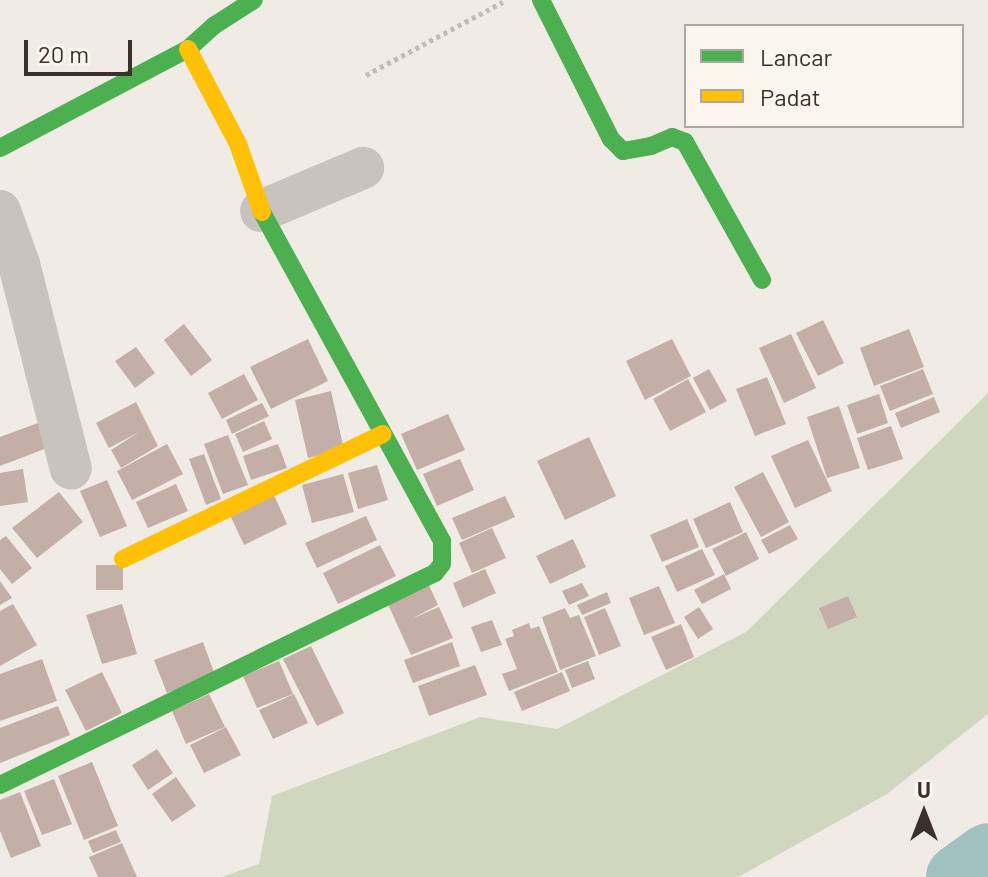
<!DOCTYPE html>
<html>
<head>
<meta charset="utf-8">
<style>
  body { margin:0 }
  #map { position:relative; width:988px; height:877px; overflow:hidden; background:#f0ebe5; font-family:Barlow,sans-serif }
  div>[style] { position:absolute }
  .green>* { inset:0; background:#d1d6bf }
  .river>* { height:64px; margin:-32px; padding:0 32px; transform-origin:32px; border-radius:32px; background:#a1c2c1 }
  .building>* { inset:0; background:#c3afa7 }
  .path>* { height:5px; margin-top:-2.5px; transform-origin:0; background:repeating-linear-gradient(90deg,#c2bbb6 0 4px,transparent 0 8px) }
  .street>* { height:42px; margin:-21px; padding:0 21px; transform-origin:21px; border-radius:21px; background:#c9c3be }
  .fast>* { height:18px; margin:-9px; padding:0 9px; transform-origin:9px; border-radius:9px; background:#4caf50 }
  .slow>* { height:18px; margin:-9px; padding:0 9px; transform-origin:9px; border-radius:9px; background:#ffc107 }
  span { translate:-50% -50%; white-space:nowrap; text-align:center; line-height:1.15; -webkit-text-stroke:6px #fbf5ee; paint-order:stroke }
  .legend { position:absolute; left:684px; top:24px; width:280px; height:104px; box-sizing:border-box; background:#fbf5ee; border:2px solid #aea6a0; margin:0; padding:10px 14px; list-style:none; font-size:24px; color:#3b302b }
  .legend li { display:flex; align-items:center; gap:16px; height:40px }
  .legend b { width:40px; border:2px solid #aea6a0 }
  .north { position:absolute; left:884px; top:773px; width:80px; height:80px; -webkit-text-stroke:6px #fbf5ee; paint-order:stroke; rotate:0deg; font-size:22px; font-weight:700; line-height:32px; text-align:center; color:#3b302b }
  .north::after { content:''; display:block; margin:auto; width:28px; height:36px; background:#3b302b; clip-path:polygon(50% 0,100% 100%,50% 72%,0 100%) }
  .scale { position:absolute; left:24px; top:40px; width:108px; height:36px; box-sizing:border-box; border:4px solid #3b302b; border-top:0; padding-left:10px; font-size:24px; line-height:28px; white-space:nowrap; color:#3b302b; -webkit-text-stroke:6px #fbf5ee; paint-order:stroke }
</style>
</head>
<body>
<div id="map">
  <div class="green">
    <div style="clip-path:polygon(988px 393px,988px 714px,887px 794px,738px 877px,222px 877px,259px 864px,272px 796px,480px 717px,557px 729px,746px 632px)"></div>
  </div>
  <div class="river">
    <div style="left:958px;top:877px;width:37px;rotate:-36deg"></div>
  </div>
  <div class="building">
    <div style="clip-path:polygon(823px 320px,844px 363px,818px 376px,796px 333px)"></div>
    <div style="clip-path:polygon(184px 324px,212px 360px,191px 376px,164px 340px)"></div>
    <div style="clip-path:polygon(909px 329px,924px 367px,874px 386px,860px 348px)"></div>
    <div style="clip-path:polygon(791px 334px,816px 388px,784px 403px,759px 348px)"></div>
    <div style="clip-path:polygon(308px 339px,328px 381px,271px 409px,250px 367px)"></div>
    <div style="clip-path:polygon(672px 339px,691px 376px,645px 400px,626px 361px)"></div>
    <div style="clip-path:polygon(136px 347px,155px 373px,135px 388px,115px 361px)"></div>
    <div style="clip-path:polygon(709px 369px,727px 401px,710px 410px,693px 378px)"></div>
    <div style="clip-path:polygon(923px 369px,933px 394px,890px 411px,880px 386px)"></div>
    <div style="clip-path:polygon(244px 374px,258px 400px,222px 419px,208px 393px)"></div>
    <div style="clip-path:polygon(767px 377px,786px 424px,755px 436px,736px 389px)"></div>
    <div style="clip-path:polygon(688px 379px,706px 412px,670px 431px,653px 399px)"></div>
    <div style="clip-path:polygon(331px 391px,344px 450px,308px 458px,295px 400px)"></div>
    <div style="clip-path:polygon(879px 394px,888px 423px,857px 434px,847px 405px)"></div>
    <div style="clip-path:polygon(934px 397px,940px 412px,901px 428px,895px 413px)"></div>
    <div style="clip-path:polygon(136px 402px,158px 446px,121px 468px,111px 450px,139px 432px,109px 448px,96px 423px)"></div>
    <div style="clip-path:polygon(262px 403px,269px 416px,232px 434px,226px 420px)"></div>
    <div style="clip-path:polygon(839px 406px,860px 468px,827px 478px,807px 417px)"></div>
    <div style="clip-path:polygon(448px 414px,465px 450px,417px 470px,401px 434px)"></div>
    <div style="clip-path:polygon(264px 421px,272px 439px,243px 452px,235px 434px)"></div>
    <div style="clip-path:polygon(38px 423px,47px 448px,0 466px,0 437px)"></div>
    <div style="clip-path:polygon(891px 426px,903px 459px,868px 470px,857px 438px)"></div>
    <div style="clip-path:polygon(228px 435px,248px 485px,223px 494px,204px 444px)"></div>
    <div style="clip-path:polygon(589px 437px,616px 496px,565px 520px,537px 461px)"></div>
    <div style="clip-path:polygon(808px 440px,832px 491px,795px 508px,771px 456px)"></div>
    <div style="clip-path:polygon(167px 444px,183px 474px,132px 500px,117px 471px)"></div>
    <div style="clip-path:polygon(278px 444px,287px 468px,251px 480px,243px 456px)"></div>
    <div style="clip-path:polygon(204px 454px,221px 499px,206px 505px,189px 459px)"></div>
    <div style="clip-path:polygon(460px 459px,474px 490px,437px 506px,423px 474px)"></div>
    <div style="clip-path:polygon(377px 465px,388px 500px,358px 509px,348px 473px)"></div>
    <div style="clip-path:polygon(23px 469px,28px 502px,0 506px,0 473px)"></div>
    <div style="clip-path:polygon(763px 472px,789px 522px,761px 537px,734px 487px)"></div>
    <div style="clip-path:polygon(343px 474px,354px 512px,312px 523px,302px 485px)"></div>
    <div style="clip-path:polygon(107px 480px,127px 526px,100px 537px,80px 491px)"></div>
    <div style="clip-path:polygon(176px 484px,188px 511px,148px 528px,136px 502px)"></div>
    <div style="clip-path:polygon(59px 492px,83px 522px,37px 558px,12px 528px)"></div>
    <div style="clip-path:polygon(273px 493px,287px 524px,244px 545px,229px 513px)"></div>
    <div style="clip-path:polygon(505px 496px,515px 517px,462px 540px,452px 518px)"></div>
    <div style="clip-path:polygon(730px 502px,743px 532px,706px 548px,693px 519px)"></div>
    <div style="clip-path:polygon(366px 516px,377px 540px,317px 568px,305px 543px)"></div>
    <div style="clip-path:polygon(687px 519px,699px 547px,662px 562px,650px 535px)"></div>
    <div style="clip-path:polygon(790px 525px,798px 539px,769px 554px,761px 540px)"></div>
    <div style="clip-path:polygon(492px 528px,506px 558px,472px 573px,459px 543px)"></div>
    <div style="clip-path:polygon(746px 532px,759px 559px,726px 576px,712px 549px)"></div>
    <div style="clip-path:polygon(6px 536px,32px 568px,12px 584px,0 569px,0 540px)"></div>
    <div style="clip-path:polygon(573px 539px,586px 567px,550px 584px,536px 556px)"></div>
    <div style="clip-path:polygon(380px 545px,396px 576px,338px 604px,323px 573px)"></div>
    <div style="clip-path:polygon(702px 549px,715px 575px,677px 592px,665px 566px)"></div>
    <div style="clip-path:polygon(96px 565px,123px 565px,123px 590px,96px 590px)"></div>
    <div style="clip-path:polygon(485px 569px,496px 593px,463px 608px,453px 583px)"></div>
    <div style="clip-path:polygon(724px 574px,731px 589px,702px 604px,694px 590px)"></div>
    <div style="clip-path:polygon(0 581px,12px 598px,0 605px)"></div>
    <div style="clip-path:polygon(427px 581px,438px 605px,411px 619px,439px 607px,453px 638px,411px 655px,386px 600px)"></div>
    <div style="clip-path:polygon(582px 583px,589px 596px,569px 605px,562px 591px)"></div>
    <div style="clip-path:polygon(659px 586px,675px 623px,644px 635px,629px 598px)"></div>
    <div style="clip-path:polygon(607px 592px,611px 603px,582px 615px,577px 605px)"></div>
    <div style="clip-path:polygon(848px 596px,857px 617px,828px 629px,819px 608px)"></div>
    <div style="clip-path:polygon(13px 604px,37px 645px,0 666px,0 611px)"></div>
    <div style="clip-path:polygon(122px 604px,137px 654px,102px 664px,86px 615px)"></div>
    <div style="clip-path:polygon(699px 607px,713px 629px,698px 639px,684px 617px)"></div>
    <div style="clip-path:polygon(565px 608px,570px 618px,579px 615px,596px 656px,560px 670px,542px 617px)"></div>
    <div style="clip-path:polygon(605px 608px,621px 646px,599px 655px,584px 617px)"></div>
    <div style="clip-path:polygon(492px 620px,502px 645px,481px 652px,471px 627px)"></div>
    <div style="clip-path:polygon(529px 623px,531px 629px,539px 626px,558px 672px,509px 691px,502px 674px,517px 669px,505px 639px,514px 636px,512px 630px)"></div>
    <div style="clip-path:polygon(681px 624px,694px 657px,666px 670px,651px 637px)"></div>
    <div style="clip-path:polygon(203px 642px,215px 675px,167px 693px,154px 660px)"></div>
    <div style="clip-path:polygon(452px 642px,460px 666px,413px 683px,404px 660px)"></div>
    <div style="clip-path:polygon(311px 646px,344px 713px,317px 726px,283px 659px)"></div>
    <div style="clip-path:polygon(42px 659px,57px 701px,0 721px,0 674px)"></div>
    <div style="clip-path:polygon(279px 661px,293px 694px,257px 708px,243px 676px)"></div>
    <div style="clip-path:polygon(588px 661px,595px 679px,572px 688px,565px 670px)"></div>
    <div style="clip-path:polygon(475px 665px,487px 695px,429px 716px,418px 686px)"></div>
    <div style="clip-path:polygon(102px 672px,122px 713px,86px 731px,65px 690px)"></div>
    <div style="clip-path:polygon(562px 672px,570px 691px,522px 711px,514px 692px)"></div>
    <div style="clip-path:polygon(209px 694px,225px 727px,186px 744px,172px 711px)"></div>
    <div style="clip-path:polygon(294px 694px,308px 723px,273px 739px,259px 710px)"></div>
    <div style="clip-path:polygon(58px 706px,70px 735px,0 763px,0 728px)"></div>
    <div style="clip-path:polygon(226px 727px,241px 755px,204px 773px,190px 745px)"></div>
    <div style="clip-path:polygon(157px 749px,173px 773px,148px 790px,132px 765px)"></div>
    <div style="clip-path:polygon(92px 762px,118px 826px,84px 840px,58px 776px)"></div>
    <div style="clip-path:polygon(176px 777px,196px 806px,172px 822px,152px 794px)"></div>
    <div style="clip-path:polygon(54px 779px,72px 824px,42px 835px,24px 791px)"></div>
    <div style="clip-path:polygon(20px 792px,41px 846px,11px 858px,0 831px,0 800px)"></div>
    <div style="clip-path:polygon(116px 830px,121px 842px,93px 853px,88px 841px)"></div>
    <div style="clip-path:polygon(122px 843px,137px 877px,98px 877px,89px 857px)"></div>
  </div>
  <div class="path">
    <div style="left:366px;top:75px;width:155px;rotate:-28.1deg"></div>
  </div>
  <div class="street">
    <div style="left:0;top:211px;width:56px;rotate:70.3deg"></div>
    <div style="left:19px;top:264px;width:211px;rotate:75.8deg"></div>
    <div style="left:261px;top:211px;width:111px;rotate:-22.9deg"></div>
  </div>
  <div class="fast">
    <div style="left:541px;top:0;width:156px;rotate:63.3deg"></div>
    <div style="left:611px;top:139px;width:17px;rotate:45deg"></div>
    <div style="left:623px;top:151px;width:28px;rotate:-10deg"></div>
    <div style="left:651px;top:146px;width:23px;rotate:-23deg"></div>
    <div style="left:672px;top:137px;width:14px;rotate:21deg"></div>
    <div style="left:685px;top:142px;width:158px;rotate:60.8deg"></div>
    <div style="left:0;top:148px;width:212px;rotate:-27.8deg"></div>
    <div style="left:188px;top:49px;width:36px;rotate:-42deg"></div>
    <div style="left:215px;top:25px;width:46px;rotate:-32.7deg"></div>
    <div style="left:0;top:785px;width:484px;rotate:-26deg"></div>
    <div style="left:435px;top:573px;width:11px;rotate:-52deg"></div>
    <div style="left:442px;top:564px;width:23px;rotate:-90deg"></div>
    <div style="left:442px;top:541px;width:375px;rotate:-118.7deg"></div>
  </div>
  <div class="slow">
    <div style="left:188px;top:49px;width:107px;rotate:62.2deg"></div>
    <div style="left:238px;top:144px;width:72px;rotate:70.6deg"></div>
    <div style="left:123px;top:559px;width:288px;rotate:-25.7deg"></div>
  </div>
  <ul class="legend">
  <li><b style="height:10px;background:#4caf50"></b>Lancar</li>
  <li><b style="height:10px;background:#ffc107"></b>Padat</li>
  </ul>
  <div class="north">U</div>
  <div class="scale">20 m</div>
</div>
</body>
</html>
